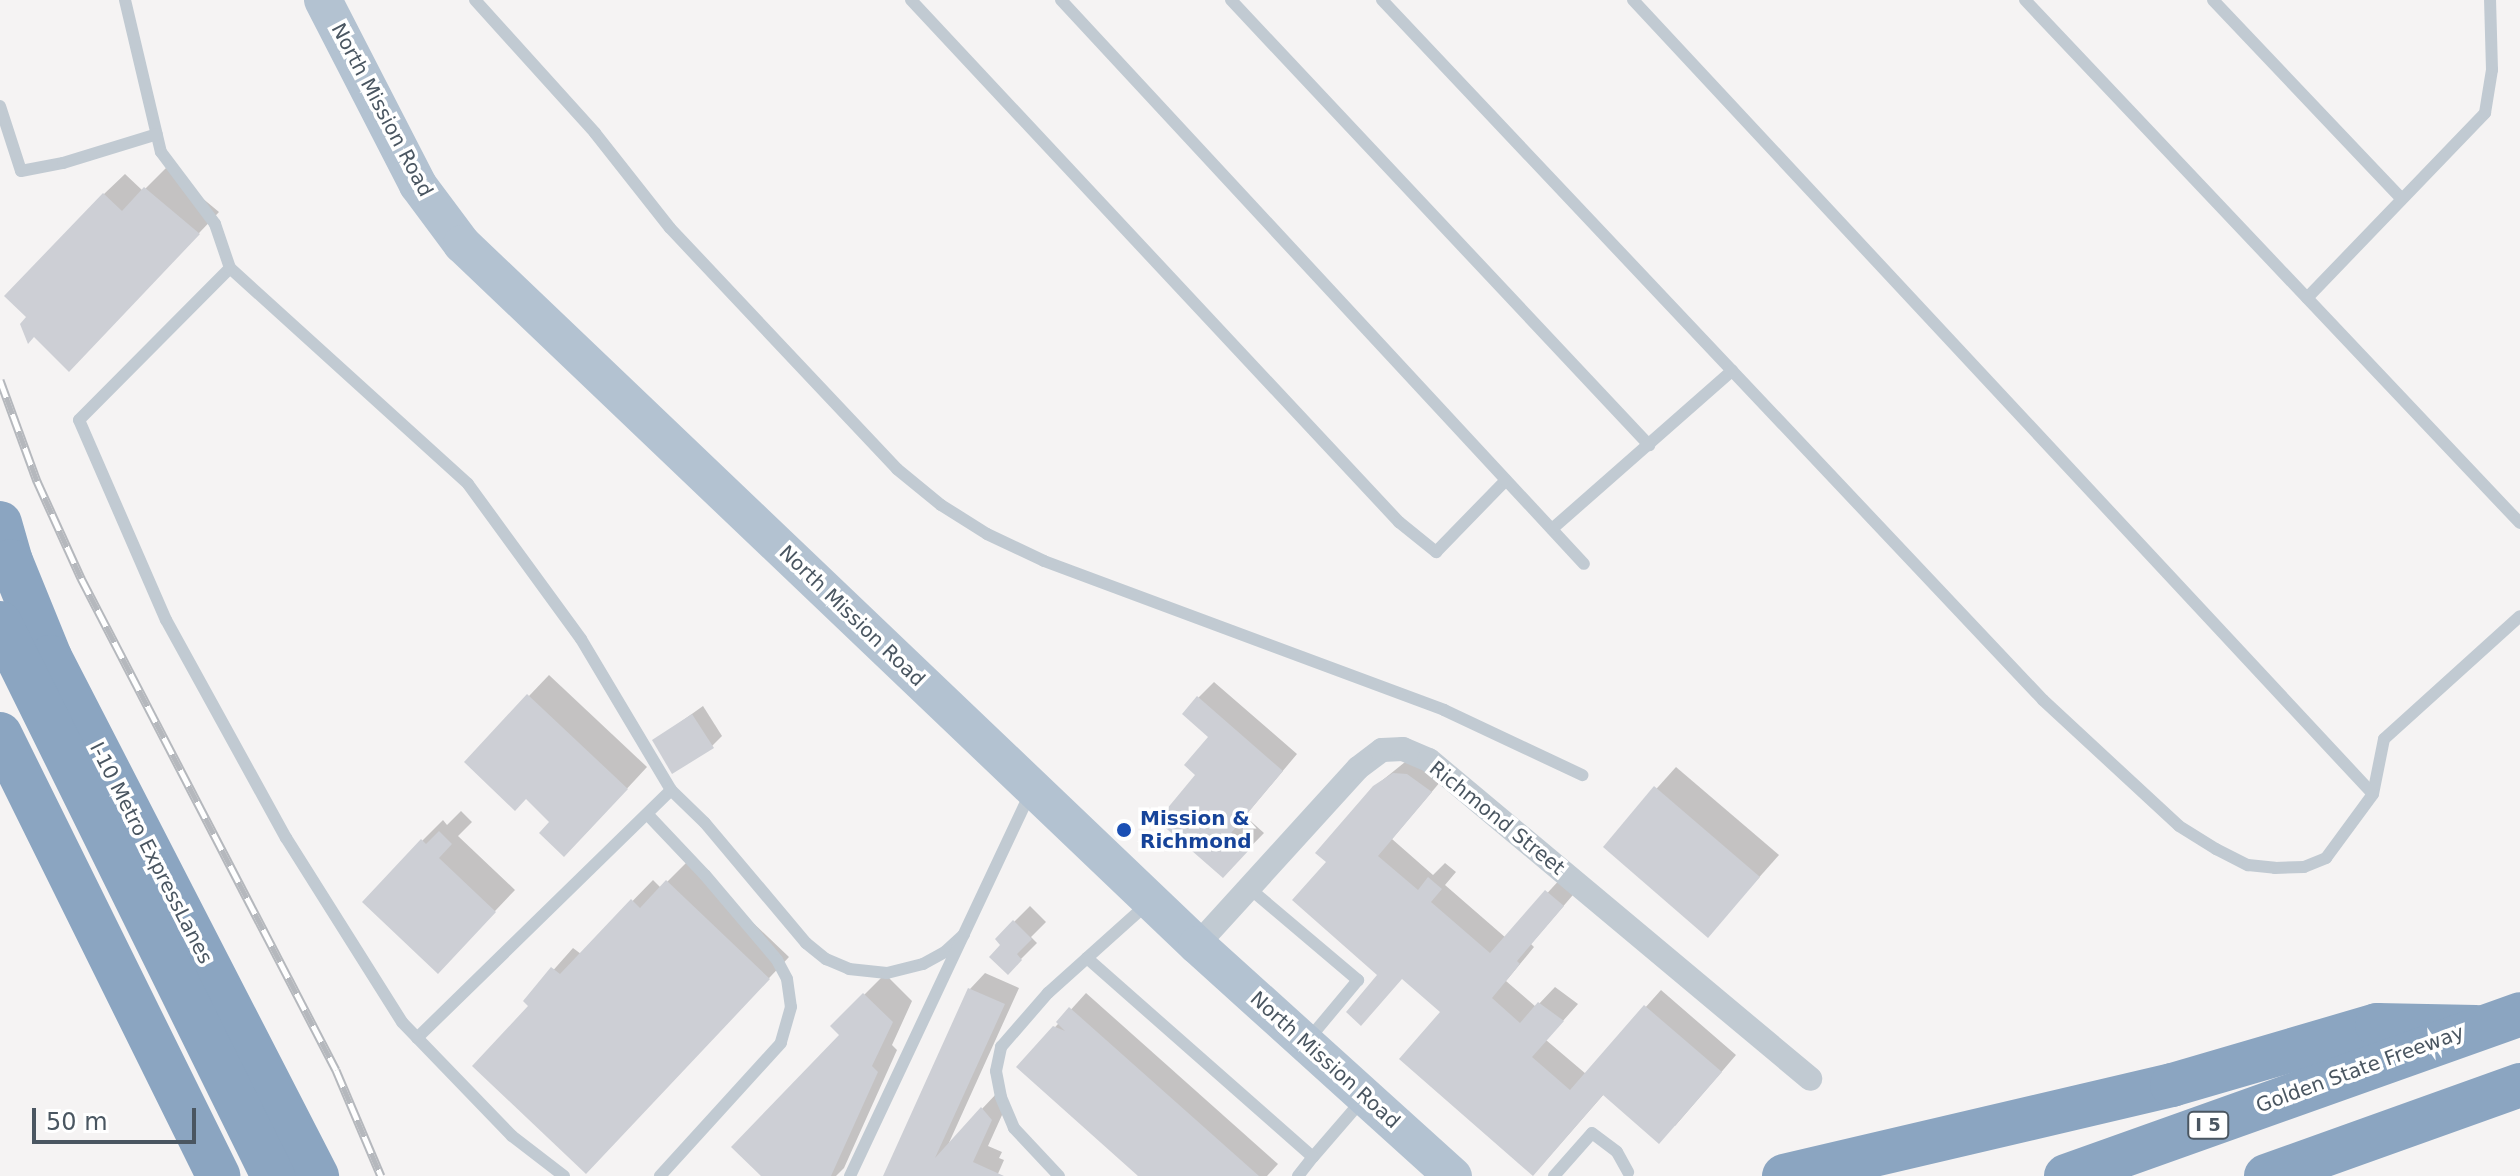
<!DOCTYPE html>
<html>
<head>
<meta charset="utf-8">
<style>
  body { margin:0 }
  #map { position:relative; width:2520px; height:1176px; overflow:hidden; background:#f5f3f3; font-family:"DejaVu Sans",sans-serif }
  div>[style] { position:absolute }
  .shadow>* { inset:0; background:#0003 }
  .building>* { inset:0; background:#cdcfd5 }
  .service>* { height:12px; margin:-6px; padding:0 6px; transform-origin:6px; border-radius:6px; background:#c1cad2 }
  .minor>* { height:24px; margin:-12px; padding:0 12px; transform-origin:12px; border-radius:12px; background:#c1cad2 }
  .primary>* { height:38px; margin:-19px; padding:0 19px; transform-origin:19px; border-radius:19px; background:#b3c2d1 }
  .motorway>* { height:44px; margin:-22px; padding:0 22px; transform-origin:22px; border-radius:22px; background:#8ba5c1 }
  .rail>* { height:9px; margin-top:-4.5px; transform-origin:0; background:repeating-linear-gradient(90deg,#fff 0 18px,#b5b8bd 0 36px); box-sizing:border-box; border-block:2px solid #b5b8bd }
  .dots>* { width:22px; height:22px; translate:-50% -50%; box-sizing:border-box; border:4px solid #fff; border-radius:50% }
  span { translate:-50% -50%; white-space:nowrap; text-align:center; line-height:1.15; -webkit-text-stroke:7px #fff; paint-order:stroke }
  .shield-label span { padding:2px 6px; background:#fff; border:2px solid; border-radius:6px; -webkit-text-stroke-width:0 }
  .shield-label { font-size:18px; color:#4a5661; font-weight:700 }
  .street-label { font-size:20px; color:#4a5661 }
  .transit-label { font-size:20px; color:#164399; font-weight:700 }
  .left { translate:0 -50%; text-align:left }
  .scale { position:absolute; left:32px; top:1108px; width:164px; height:36px; box-sizing:border-box; border:4px solid #4a5661; border-top:0; padding-left:10px; font-size:24px; line-height:28px; white-space:nowrap; color:#4a5661; -webkit-text-stroke:6px #fff; paint-order:stroke }
</style>
</head>
<body>
<div id="map">
  <div class="shadow">
    <div style="clip-path:polygon(166px 168px,219px 212px,90px 348px,104px 194px,125px 174px,143px 191px)"></div>
    <div style="clip-path:polygon(549px 675px,647px 767px,585px 834px,552px 822px,529px 696px)"></div>
    <div style="clip-path:polygon(1214px 682px,1297px 754px,1245px 816px,1264px 833px,1223px 875px,1198px 774px,1211px 736px,1198px 698px)"></div>
    <div style="clip-path:polygon(703px 706px,722px 736px,712px 746px,654px 741px)"></div>
    <div style="clip-path:polygon(1410px 758px,1446px 775px,1392px 839px,1433px 875px,1445px 863px,1456px 872px,1445px 885px,1506px 938px,1563px 876px,1578px 889px,1531px 944px,1534px 947px,1506px 981px,1536px 1007px,1555px 987px,1578px 1004px,1546px 1040px,1586px 1074px,1661px 990px,1736px 1055px,1675px 1126px,1604px 1094px,1534px 1174px,1442px 1012px,1403px 978px,1380px 974px,1328px 862px,1374px 787px)"></div>
    <div style="clip-path:polygon(1676px 767px,1779px 855px,1708px 935px,1605px 846px)"></div>
    <div style="clip-path:polygon(461px 811px,472px 822px,458px 836px,515px 890px,458px 950px,422px 841px,443px 820px,447px 825px)"></div>
    <div style="clip-path:polygon(688px 861px,789px 957px,606px 1151px,526px 1001px,573px 948px,581px 954px,653px 880px,661px 888px)"></div>
    <div style="clip-path:polygon(1030px 906px,1046px 922px,1031px 937px,1037px 943px,1008px 972px,1003px 945px,997px 939px)"></div>
    <div style="clip-path:polygon(985px 973px,1019px 988px,948px 1145px,997px 1093px,1007px 1104px,988px 1146px,1002px 1152px,999px 1158px,1004px 1160px,997px 1176px,886px 1176px,970px 989px)"></div>
    <div style="clip-path:polygon(885px 974px,912px 1001px,892px 1045px,897px 1050px,844px 1168px,836px 1176px,764px 1176px,842px 1035px,833px 1026px)"></div>
    <div style="clip-path:polygon(1086px 993px,1278px 1164px,1267px 1176px,1141px 1176px,1019px 1067px)"></div>
  </div>
  <div class="building">
    <div style="clip-path:polygon(144px 187px,200px 234px,69px 372px,34px 337px,28px 344px,20px 324px,26px 317px,4px 296px,103px 193px,122px 211px)"></div>
    <div style="clip-path:polygon(527px 694px,628px 789px,564px 857px,539px 833px,549px 822px,526px 799px,515px 811px,464px 762px)"></div>
    <div style="clip-path:polygon(1197px 696px,1283px 771px,1231px 833px,1250px 849px,1223px 878px,1160px 823px,1169px 812px,1166px 810px,1195px 775px,1184px 765px,1208px 737px,1182px 714px)"></div>
    <div style="clip-path:polygon(692px 714px,714px 748px,672px 774px,652px 740px)"></div>
    <div style="clip-path:polygon(1393px 773px,1407px 774px,1432px 792px,1378px 856px,1418px 890px,1428px 877px,1442px 889px,1431px 902px,1490px 953px,1545px 890px,1564px 906px,1517px 961px,1520px 964px,1492px 998px,1520px 1023px,1538px 1002px,1564px 1021px,1532px 1057px,1570px 1090px,1644px 1005px,1722px 1072px,1659px 1144px,1603px 1095px,1533px 1176px,1399px 1059px,1440px 1012px,1402px 979px,1361px 1026px,1346px 1012px,1377px 975px,1292px 900px,1326px 862px,1315px 853px,1373px 786px)"></div>
    <div style="clip-path:polygon(1654px 786px,1760px 877px,1708px 938px,1603px 847px)"></div>
    <div style="clip-path:polygon(439px 831px,452px 844px,439px 858px,496px 912px,438px 974px,362px 902px,421px 839px,426px 844px)"></div>
    <div style="clip-path:polygon(666px 880px,770px 979px,586px 1174px,472px 1066px,528px 1006px,523px 1001px,551px 967px,560px 974px,631px 899px,640px 908px)"></div>
    <div style="clip-path:polygon(1013px 920px,1032px 939px,1017px 954px,1022px 960px,1008px 975px,989px 957px,1000px 945px,995px 939px)"></div>
    <div style="clip-path:polygon(968px 988px,1005px 1004px,935px 1158px,981px 1107px,992px 1120px,973px 1162px,1004px 1176px,883px 1176px)"></div>
    <div style="clip-path:polygon(863px 993px,893px 1022px,872px 1066px,878px 1072px,831px 1176px,761px 1176px,731px 1147px,839px 1035px,830px 1026px)"></div>
    <div style="clip-path:polygon(1069px 1007px,1259px 1176px,1138px 1176px,1016px 1067px,1053px 1026px,1065px 1031px,1056px 1022px)"></div>
  </div>
  <div class="service">
    <div style="left:125px;top:0;width:156px;rotate:76.7deg"></div>
    <div style="left:161px;top:152px;width:90px;rotate:53.1deg"></div>
    <div style="left:215px;top:224px;width:46px;rotate:71.2deg"></div>
    <div style="left:475px;top:0;width:179px;rotate:47.9deg"></div>
    <div style="left:595px;top:133px;width:121px;rotate:51.7deg"></div>
    <div style="left:670px;top:228px;width:331px;rotate:46.7deg"></div>
    <div style="left:897px;top:469px;width:57px;rotate:39.3deg"></div>
    <div style="left:941px;top:505px;width:54px;rotate:32.2deg"></div>
    <div style="left:987px;top:534px;width:63px;rotate:25.3deg"></div>
    <div style="left:1044px;top:561px;width:427px;rotate:20.4deg"></div>
    <div style="left:1444px;top:710px;width:153px;rotate:25.2deg"></div>
    <div style="left:911px;top:0;width:715px;rotate:46.93deg"></div>
    <div style="left:1399px;top:522px;width:48px;rotate:39deg"></div>
    <div style="left:1436px;top:552px;width:100px;rotate:-45.8deg"></div>
    <div style="left:1061px;top:0;width:769px;rotate:47.16deg"></div>
    <div style="left:1231px;top:0;width:611px;rotate:46.79deg"></div>
    <div style="left:1382px;top:0;width:963px;rotate:46.64deg"></div>
    <div style="left:2043px;top:700px;width:185px;rotate:42.8deg"></div>
    <div style="left:2179px;top:826px;width:44px;rotate:31.9deg"></div>
    <div style="left:2216px;top:849px;width:36px;rotate:27deg"></div>
    <div style="left:2248px;top:865px;width:27px;rotate:6deg"></div>
    <div style="left:2275px;top:868px;width:29px;rotate:-2deg"></div>
    <div style="left:2304px;top:867px;width:24px;rotate:-22deg"></div>
    <div style="left:2326px;top:858px;width:79px;rotate:-53.7deg"></div>
    <div style="left:2373px;top:794px;width:56px;rotate:-78.7deg"></div>
    <div style="left:2384px;top:739px;width:183px;rotate:-42.1deg"></div>
    <div style="left:1633px;top:0;width:1085px;rotate:47.02deg"></div>
    <div style="left:2025px;top:0;width:720px;rotate:46.58deg"></div>
    <div style="left:2213px;top:0;width:274px;rotate:46.5deg"></div>
    <div style="left:0;top:106px;width:68px;rotate:72.1deg"></div>
    <div style="left:21px;top:171px;width:43px;rotate:-10.8deg"></div>
    <div style="left:63px;top:163px;width:98px;rotate:-17.1deg"></div>
    <div style="left:2307px;top:298px;width:257px;rotate:-46.1deg"></div>
    <div style="left:2485px;top:113px;width:44px;rotate:-80.8deg"></div>
    <div style="left:2492px;top:70px;width:70px;rotate:-91.6deg"></div>
    <div style="left:1552px;top:529px;width:240px;rotate:-41.3deg"></div>
    <div style="left:649px;top:816px;width:81px;rotate:46.5deg"></div>
    <div style="left:705px;top:875px;width:111px;rotate:49.7deg"></div>
    <div style="left:777px;top:960px;width:21px;rotate:62deg"></div>
    <div style="left:787px;top:979px;width:28px;rotate:82deg"></div>
    <div style="left:791px;top:1007px;width:37px;rotate:106deg"></div>
    <div style="left:781px;top:1043px;width:180px;rotate:132.3deg"></div>
    <div style="left:1249px;top:888px;width:143px;rotate:40.2deg"></div>
    <div style="left:1358px;top:980px;width:78px;rotate:129.8deg"></div>
    <div style="left:1146px;top:905px;width:79px;rotate:138.1deg"></div>
    <div style="left:1087px;top:958px;width:301px;rotate:41.4deg"></div>
    <div style="left:1313px;top:1157px;width:77px;rotate:-49.2deg"></div>
    <div style="left:417px;top:1038px;width:355px;rotate:-44.3deg"></div>
    <div style="left:564px;top:1176px;width:66px;rotate:-142.4deg"></div>
    <div style="left:512px;top:1136px;width:158px;rotate:-134deg"></div>
    <div style="left:402px;top:1022px;width:218px;rotate:-122.2deg"></div>
    <div style="left:286px;top:838px;width:249px;rotate:-118.8deg"></div>
    <div style="left:166px;top:620px;width:218px;rotate:-113.5deg"></div>
    <div style="left:79px;top:420px;width:214px;rotate:-45.2deg"></div>
    <div style="left:230px;top:268px;width:321px;rotate:42.2deg"></div>
    <div style="left:468px;top:484px;width:192px;rotate:53.9deg"></div>
    <div style="left:581px;top:639px;width:176px;rotate:59.2deg"></div>
    <div style="left:671px;top:790px;width:47px;rotate:44.1deg"></div>
    <div style="left:705px;top:823px;width:157px;rotate:49.9deg"></div>
    <div style="left:806px;top:943px;width:26px;rotate:39deg"></div>
    <div style="left:826px;top:959px;width:25px;rotate:23deg"></div>
    <div style="left:849px;top:969px;width:38px;rotate:6deg"></div>
    <div style="left:887px;top:973px;width:37px;rotate:-14deg"></div>
    <div style="left:923px;top:964px;width:25px;rotate:-29deg"></div>
    <div style="left:945px;top:952px;width:26px;rotate:-43deg"></div>
    <div style="left:850px;top:1176px;width:425px;rotate:-64.8deg"></div>
    <div style="left:1059px;top:1176px;width:66px;rotate:-133.2deg"></div>
    <div style="left:1014px;top:1128px;width:34px;rotate:-113deg"></div>
    <div style="left:1001px;top:1097px;width:26px;rotate:-101deg"></div>
    <div style="left:996px;top:1071px;width:25px;rotate:-78deg"></div>
    <div style="left:1001px;top:1047px;width:72px;rotate:-49deg"></div>
    <div style="left:1048px;top:993px;width:52px;rotate:-41.9deg"></div>
    <div style="left:1298px;top:1176px;width:24px;rotate:-52deg"></div>
    <div style="left:1554px;top:1176px;width:57px;rotate:-48.5deg"></div>
    <div style="left:1592px;top:1133px;width:31px;rotate:37deg"></div>
    <div style="left:1617px;top:1152px;width:23px;rotate:61deg"></div>
  </div>
  <div class="minor">
    <div style="left:1197px;top:945px;width:239px;rotate:-47.7deg"></div>
    <div style="left:1358px;top:768px;width:30px;rotate:-37deg"></div>
    <div style="left:1382px;top:750px;width:21px;rotate:-3deg"></div>
    <div style="left:1403px;top:749px;width:28px;rotate:23deg"></div>
    <div style="left:1429px;top:760px;width:497px;rotate:39.9deg"></div>
  </div>
  <div class="primary">
    <div style="left:323px;top:0;width:208px;rotate:62.8deg"></div>
    <div style="left:418px;top:185px;width:74px;rotate:53.3deg"></div>
    <div style="left:462px;top:244px;width:1016px;rotate:43.64deg"></div>
    <div style="left:1197px;top:945px;width:345px;rotate:42.1deg"></div>
  </div>
  <div class="motorway">
    <div style="left:0;top:523px;width:40px;rotate:74deg"></div>
    <div style="left:11px;top:561px;width:104px;rotate:67.9deg"></div>
    <div style="left:50px;top:657px;width:584px;rotate:62.78deg"></div>
    <div style="left:0;top:623px;width:617px;rotate:63.73deg"></div>
    <div style="left:0;top:734px;width:493px;rotate:63.7deg"></div>
    <div style="left:1784px;top:1176px;width:399px;rotate:-13.2deg"></div>
    <div style="left:2172px;top:1085px;width:214px;rotate:-16.3deg"></div>
    <div style="left:2377px;top:1025px;width:99px;rotate:1.2deg"></div>
    <div style="left:2066px;top:1176px;width:482px;rotate:-19.6deg"></div>
    <div style="left:2266px;top:1176px;width:270px;rotate:-19.7deg"></div>
  </div>
  <div class="rail">
    <div style="left:0;top:380px;width:108px;rotate:69.9deg"></div>
    <div style="left:37px;top:481px;width:107px;rotate:65.6deg"></div>
    <div style="left:81px;top:578px;width:554px;rotate:62.6deg"></div>
    <div style="left:336px;top:1070px;width:115px;rotate:67deg"></div>
  </div>
  <div class="dots">
    <div style="left:1124px;top:830px;background:#1a4fb4"></div>
  </div>
  <div class="shield-label">
    <span style="left:2208px;top:1125px">I 5</span>
  </div>
  <div class="street-label">
    <span style="left:382px;top:110px;rotate:62deg">North Mission Road</span>
    <span style="left:852px;top:616px;rotate:44deg">North Mission Road</span>
    <span style="left:1497px;top:818px;rotate:39deg">Richmond Street</span>
    <span style="left:151px;top:853px;rotate:63deg">I-10 Metro ExpressLanes</span>
    <span style="left:1325px;top:1060px;rotate:42deg">North Mission Road</span>
    <span style="left:2360px;top:1069px;rotate:-20deg">Golden State Freeway</span>
  </div>
  <div class="transit-label">
    <span class="left" style="left:1140px;top:830px">Mission &amp;<br>Richmond</span>
  </div>
  <div class="scale">50 m</div>
</div>
</body>
</html>
